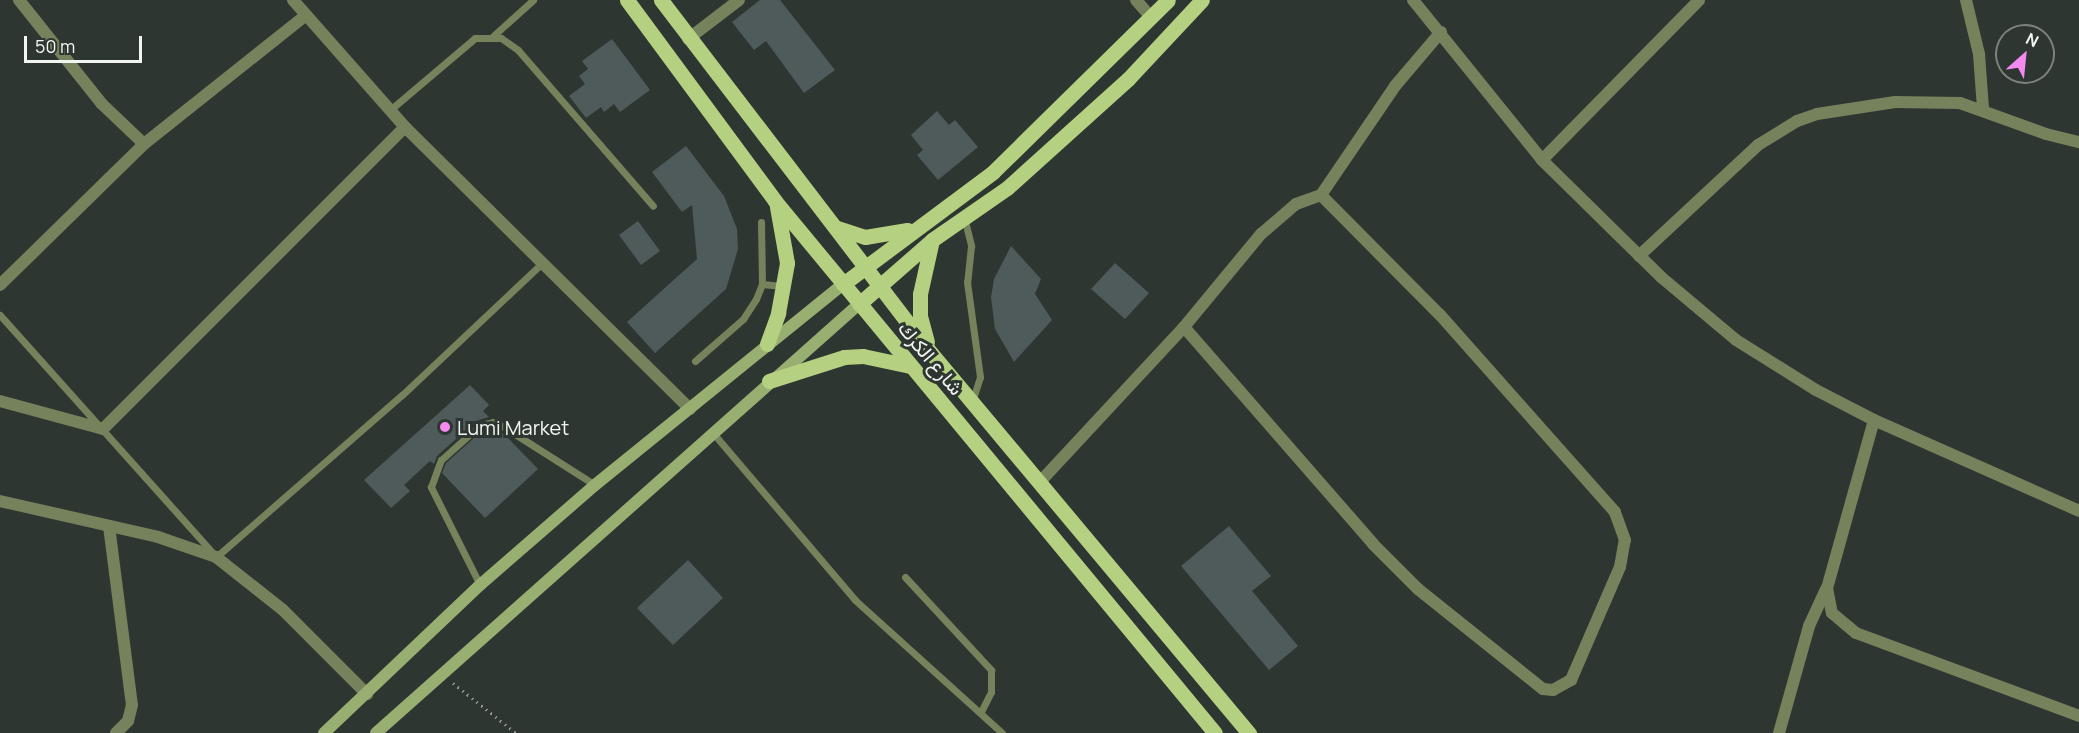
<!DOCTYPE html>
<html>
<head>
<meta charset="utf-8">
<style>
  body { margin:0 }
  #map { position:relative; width:2079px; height:733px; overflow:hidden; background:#2e3631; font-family:Manrope,Vazirmatn,sans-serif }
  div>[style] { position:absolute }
  .building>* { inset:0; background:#4f5a5a }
  .path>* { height:3px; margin-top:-1.5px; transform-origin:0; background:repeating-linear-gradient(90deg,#909692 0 1.5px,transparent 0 6px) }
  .lane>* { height:7px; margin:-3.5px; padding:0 3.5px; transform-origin:3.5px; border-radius:3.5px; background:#75825c }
  .street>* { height:12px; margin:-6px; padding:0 6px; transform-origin:6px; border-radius:6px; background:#75825c }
  .secondary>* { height:12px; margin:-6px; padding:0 6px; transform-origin:6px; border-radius:6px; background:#99ae71 }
  .primary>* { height:15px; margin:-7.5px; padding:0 7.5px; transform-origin:7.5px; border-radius:7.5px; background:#b4d080 }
  .dots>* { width:16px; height:16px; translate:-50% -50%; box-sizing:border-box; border:3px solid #2e3631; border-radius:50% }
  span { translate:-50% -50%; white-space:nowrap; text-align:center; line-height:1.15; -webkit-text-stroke:6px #2e3631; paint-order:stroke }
  .street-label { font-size:20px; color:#f1f6f2 }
  .poi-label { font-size:20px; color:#f1f6f2 }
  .left { translate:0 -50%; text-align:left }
  .north { position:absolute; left:1995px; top:24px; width:60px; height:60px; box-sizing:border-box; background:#2e3631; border:2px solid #7c837e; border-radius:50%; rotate:27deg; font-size:16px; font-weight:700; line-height:24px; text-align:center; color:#f1f6f2 }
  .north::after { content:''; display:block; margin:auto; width:21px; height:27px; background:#f489f0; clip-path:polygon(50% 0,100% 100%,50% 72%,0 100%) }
  .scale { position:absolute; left:24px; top:36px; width:118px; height:27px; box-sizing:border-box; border:3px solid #f1f6f2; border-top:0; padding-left:8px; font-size:18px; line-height:21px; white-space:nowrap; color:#f1f6f2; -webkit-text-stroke:4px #2e3631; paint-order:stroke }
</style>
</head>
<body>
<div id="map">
  <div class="building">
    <div style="clip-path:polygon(760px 0,780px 0,835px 70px,804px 93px,766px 41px,754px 50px,732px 22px)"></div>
    <div style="clip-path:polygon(612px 39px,650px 90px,620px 112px,614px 104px,604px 112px,601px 107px,586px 118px,569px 96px,585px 84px,579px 76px,588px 69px,582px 61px)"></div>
    <div style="clip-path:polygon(937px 111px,949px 125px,955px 120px,978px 147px,938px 180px,917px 155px,923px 150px,911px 135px)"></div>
    <div style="clip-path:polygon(686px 146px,724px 196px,737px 229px,738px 249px,726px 289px,655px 353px,627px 322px,697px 259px,692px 205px,682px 212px,652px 172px)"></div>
    <div style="clip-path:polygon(638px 221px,660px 251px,641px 265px,619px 235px)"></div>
    <div style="clip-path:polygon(1011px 246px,1041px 279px,1035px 294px,1052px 320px,1014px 362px,995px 329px,991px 297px,994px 279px)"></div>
    <div style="clip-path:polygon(1115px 263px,1149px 293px,1125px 319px,1091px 289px)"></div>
    <div style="clip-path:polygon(470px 385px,489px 405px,483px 411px,489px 417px,476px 421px,437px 456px,434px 464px,430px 461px,404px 485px,410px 491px,391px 508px,364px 480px)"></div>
    <div style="clip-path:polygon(492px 428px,504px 434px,538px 469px,485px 518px,442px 473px,446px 463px,483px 430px)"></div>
    <div style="clip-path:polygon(1229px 526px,1271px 576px,1252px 591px,1298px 646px,1269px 670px,1181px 566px)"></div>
    <div style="clip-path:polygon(688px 560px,723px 598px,673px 645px,637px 608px)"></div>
  </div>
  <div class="path">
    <div style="left:453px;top:683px;width:80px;rotate:38.4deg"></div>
  </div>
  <div class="lane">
    <div style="left:493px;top:36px;width:54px;rotate:-42deg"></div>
    <div style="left:390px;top:110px;width:111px;rotate:-40.3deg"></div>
    <div style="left:475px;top:38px;width:26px"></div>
    <div style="left:501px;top:38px;width:21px;rotate:35deg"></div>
    <div style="left:518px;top:50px;width:206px;rotate:49.1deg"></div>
    <div style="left:964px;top:217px;width:30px;rotate:76deg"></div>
    <div style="left:971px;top:246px;width:36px;rotate:96deg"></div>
    <div style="left:967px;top:282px;width:96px;rotate:82.2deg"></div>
    <div style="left:980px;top:377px;width:25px;rotate:108deg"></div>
    <div style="left:762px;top:284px;width:20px;rotate:6deg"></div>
    <div style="left:0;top:315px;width:324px;rotate:48.2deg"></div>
    <div style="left:216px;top:557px;width:247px;rotate:-41.1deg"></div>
    <div style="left:402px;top:395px;width:194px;rotate:-43.3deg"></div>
    <div style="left:695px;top:361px;width:64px;rotate:-41.2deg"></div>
    <div style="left:743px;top:319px;width:24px;rotate:-57deg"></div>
    <div style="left:756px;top:299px;width:16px;rotate:-68deg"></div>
    <div style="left:762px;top:284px;width:62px;rotate:-90.9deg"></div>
    <div style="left:713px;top:433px;width:219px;rotate:49.6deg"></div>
    <div style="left:855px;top:600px;width:198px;rotate:42.1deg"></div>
    <div style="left:905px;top:577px;width:127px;rotate:47.2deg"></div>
    <div style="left:991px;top:670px;width:22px;rotate:90deg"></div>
    <div style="left:991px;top:692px;width:22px;rotate:117deg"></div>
    <div style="left:480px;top:585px;width:110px;rotate:-116.6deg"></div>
    <div style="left:431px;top:487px;width:29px;rotate:-70deg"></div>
    <div style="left:441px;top:460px;width:52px;rotate:-41.9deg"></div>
    <div style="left:480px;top:425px;width:13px;rotate:-13deg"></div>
    <div style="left:493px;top:422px;width:12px;rotate:24deg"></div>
    <div style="left:504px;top:427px;width:108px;rotate:32.5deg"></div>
  </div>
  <div class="street">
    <div style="left:19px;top:0;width:133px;rotate:51.4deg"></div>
    <div style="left:102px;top:104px;width:58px;rotate:43.6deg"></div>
    <div style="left:144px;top:144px;width:207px;rotate:-38.5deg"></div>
    <div style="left:293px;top:0;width:169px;rotate:48.6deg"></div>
    <div style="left:405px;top:127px;width:401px;rotate:44.7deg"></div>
    <div style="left:1136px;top:0;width:23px;rotate:49deg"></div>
    <div style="left:1413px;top:0;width:206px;rotate:51.1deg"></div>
    <div style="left:1542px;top:160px;width:167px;rotate:44.5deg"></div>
    <div style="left:1661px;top:277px;width:98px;rotate:40deg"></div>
    <div style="left:1736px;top:340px;width:94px;rotate:32deg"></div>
    <div style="left:1816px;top:390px;width:65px;rotate:27.3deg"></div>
    <div style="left:1874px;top:420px;width:224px;rotate:23.9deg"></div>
    <div style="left:1966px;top:0;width:56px;rotate:76.5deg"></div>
    <div style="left:1979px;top:54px;width:54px;rotate:85.8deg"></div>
    <div style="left:688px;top:39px;width:64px;rotate:-37.4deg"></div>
    <div style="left:1542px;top:160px;width:224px;rotate:-45.5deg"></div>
    <div style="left:1639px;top:256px;width:163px;rotate:-43deg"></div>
    <div style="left:1758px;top:145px;width:46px;rotate:-31.6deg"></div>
    <div style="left:1797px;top:121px;width:21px;rotate:-19deg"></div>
    <div style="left:1817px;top:114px;width:79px;rotate:-8.7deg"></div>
    <div style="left:1895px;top:102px;width:65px;rotate:0.9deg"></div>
    <div style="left:1960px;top:103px;width:91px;rotate:19.8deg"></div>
    <div style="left:2046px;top:134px;width:34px;rotate:14deg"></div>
    <div style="left:0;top:285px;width:202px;rotate:-44.4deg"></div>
    <div style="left:1184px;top:327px;width:288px;rotate:48.9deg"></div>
    <div style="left:1373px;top:544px;width:64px;rotate:45deg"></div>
    <div style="left:1418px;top:589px;width:160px;rotate:38.7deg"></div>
    <div style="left:1543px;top:689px;width:10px;rotate:6deg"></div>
    <div style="left:1553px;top:690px;width:21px;rotate:-29deg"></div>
    <div style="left:1571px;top:680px;width:123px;rotate:-66.6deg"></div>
    <div style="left:1620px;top:567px;width:27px;rotate:-80deg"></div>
    <div style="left:1625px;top:540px;width:30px;rotate:-110deg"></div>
    <div style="left:1615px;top:512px;width:264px;rotate:-131.6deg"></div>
    <div style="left:1440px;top:315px;width:169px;rotate:-134.8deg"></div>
    <div style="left:0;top:401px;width:107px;rotate:15.2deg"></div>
    <div style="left:103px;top:429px;width:427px;rotate:-45deg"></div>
    <div style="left:1874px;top:420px;width:174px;rotate:105.6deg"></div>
    <div style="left:1827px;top:588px;width:25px;rotate:79deg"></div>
    <div style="left:1832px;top:613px;width:31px;rotate:40deg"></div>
    <div style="left:1856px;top:633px;width:238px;rotate:20.4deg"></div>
    <div style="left:1039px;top:483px;width:213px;rotate:-47.1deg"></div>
    <div style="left:1184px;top:327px;width:121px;rotate:-50.4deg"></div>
    <div style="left:1261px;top:234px;width:46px;rotate:-40.6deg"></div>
    <div style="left:1296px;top:204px;width:27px;rotate:-20deg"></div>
    <div style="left:1321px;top:195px;width:132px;rotate:-55.8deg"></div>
    <div style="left:1395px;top:86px;width:71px;rotate:-49.6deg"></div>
    <div style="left:0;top:501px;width:162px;rotate:12.8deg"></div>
    <div style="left:158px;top:537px;width:61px;rotate:19deg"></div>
    <div style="left:216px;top:557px;width:85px;rotate:38.3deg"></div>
    <div style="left:283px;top:610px;width:119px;rotate:45deg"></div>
    <div style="left:109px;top:526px;width:180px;rotate:82.7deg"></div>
    <div style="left:132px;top:705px;width:16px;rotate:104deg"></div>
    <div style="left:128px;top:721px;width:17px;rotate:135deg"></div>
    <div style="left:1779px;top:733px;width:111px;rotate:-74.3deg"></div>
    <div style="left:1809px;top:626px;width:41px;rotate:-65.3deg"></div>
  </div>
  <div class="secondary">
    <div style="left:324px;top:733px;width:215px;rotate:-43.5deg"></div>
    <div style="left:480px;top:585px;width:152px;rotate:-41deg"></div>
    <div style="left:595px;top:485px;width:319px;rotate:-39deg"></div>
    <div style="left:376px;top:733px;width:646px;rotate:-41.61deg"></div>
  </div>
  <div class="primary">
    <div style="left:627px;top:0;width:250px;rotate:53.6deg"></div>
    <div style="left:775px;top:201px;width:690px;rotate:50.41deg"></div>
    <div style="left:661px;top:0;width:444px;rotate:52.6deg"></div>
    <div style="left:931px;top:353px;width:496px;rotate:50.1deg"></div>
    <div style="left:837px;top:228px;width:29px;rotate:18deg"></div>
    <div style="left:865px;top:237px;width:43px;rotate:-9.5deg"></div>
    <div style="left:843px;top:284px;width:187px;rotate:-36.7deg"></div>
    <div style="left:993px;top:172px;width:245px;rotate:-44.5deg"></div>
    <div style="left:859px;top:304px;width:97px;rotate:-41.2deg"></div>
    <div style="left:932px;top:240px;width:91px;rotate:-34.7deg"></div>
    <div style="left:1007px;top:188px;width:163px;rotate:-42deg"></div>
    <div style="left:1128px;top:79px;width:108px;rotate:-46.9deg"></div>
    <div style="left:927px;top:342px;width:27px;rotate:-105deg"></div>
    <div style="left:920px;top:316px;width:22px;rotate:-90deg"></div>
    <div style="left:920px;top:294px;width:55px;rotate:-77.5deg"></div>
    <div style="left:767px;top:344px;width:33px;rotate:-70deg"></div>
    <div style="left:778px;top:313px;width:51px;rotate:-79.8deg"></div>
    <div style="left:787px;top:263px;width:57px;rotate:-100.1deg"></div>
    <div style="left:769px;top:381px;width:79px;rotate:-17.7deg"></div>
    <div style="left:844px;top:357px;width:19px;rotate:-3deg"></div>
    <div style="left:863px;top:356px;width:48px;rotate:12deg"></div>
  </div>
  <div class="dots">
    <div style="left:445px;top:427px;background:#f489f0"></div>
  </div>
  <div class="street-label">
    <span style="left:931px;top:358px;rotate:50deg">شارع الكرك</span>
  </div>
  <div class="poi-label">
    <span class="left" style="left:457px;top:427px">Lumi Market</span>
  </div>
  <div class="north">N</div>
  <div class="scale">50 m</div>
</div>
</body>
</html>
